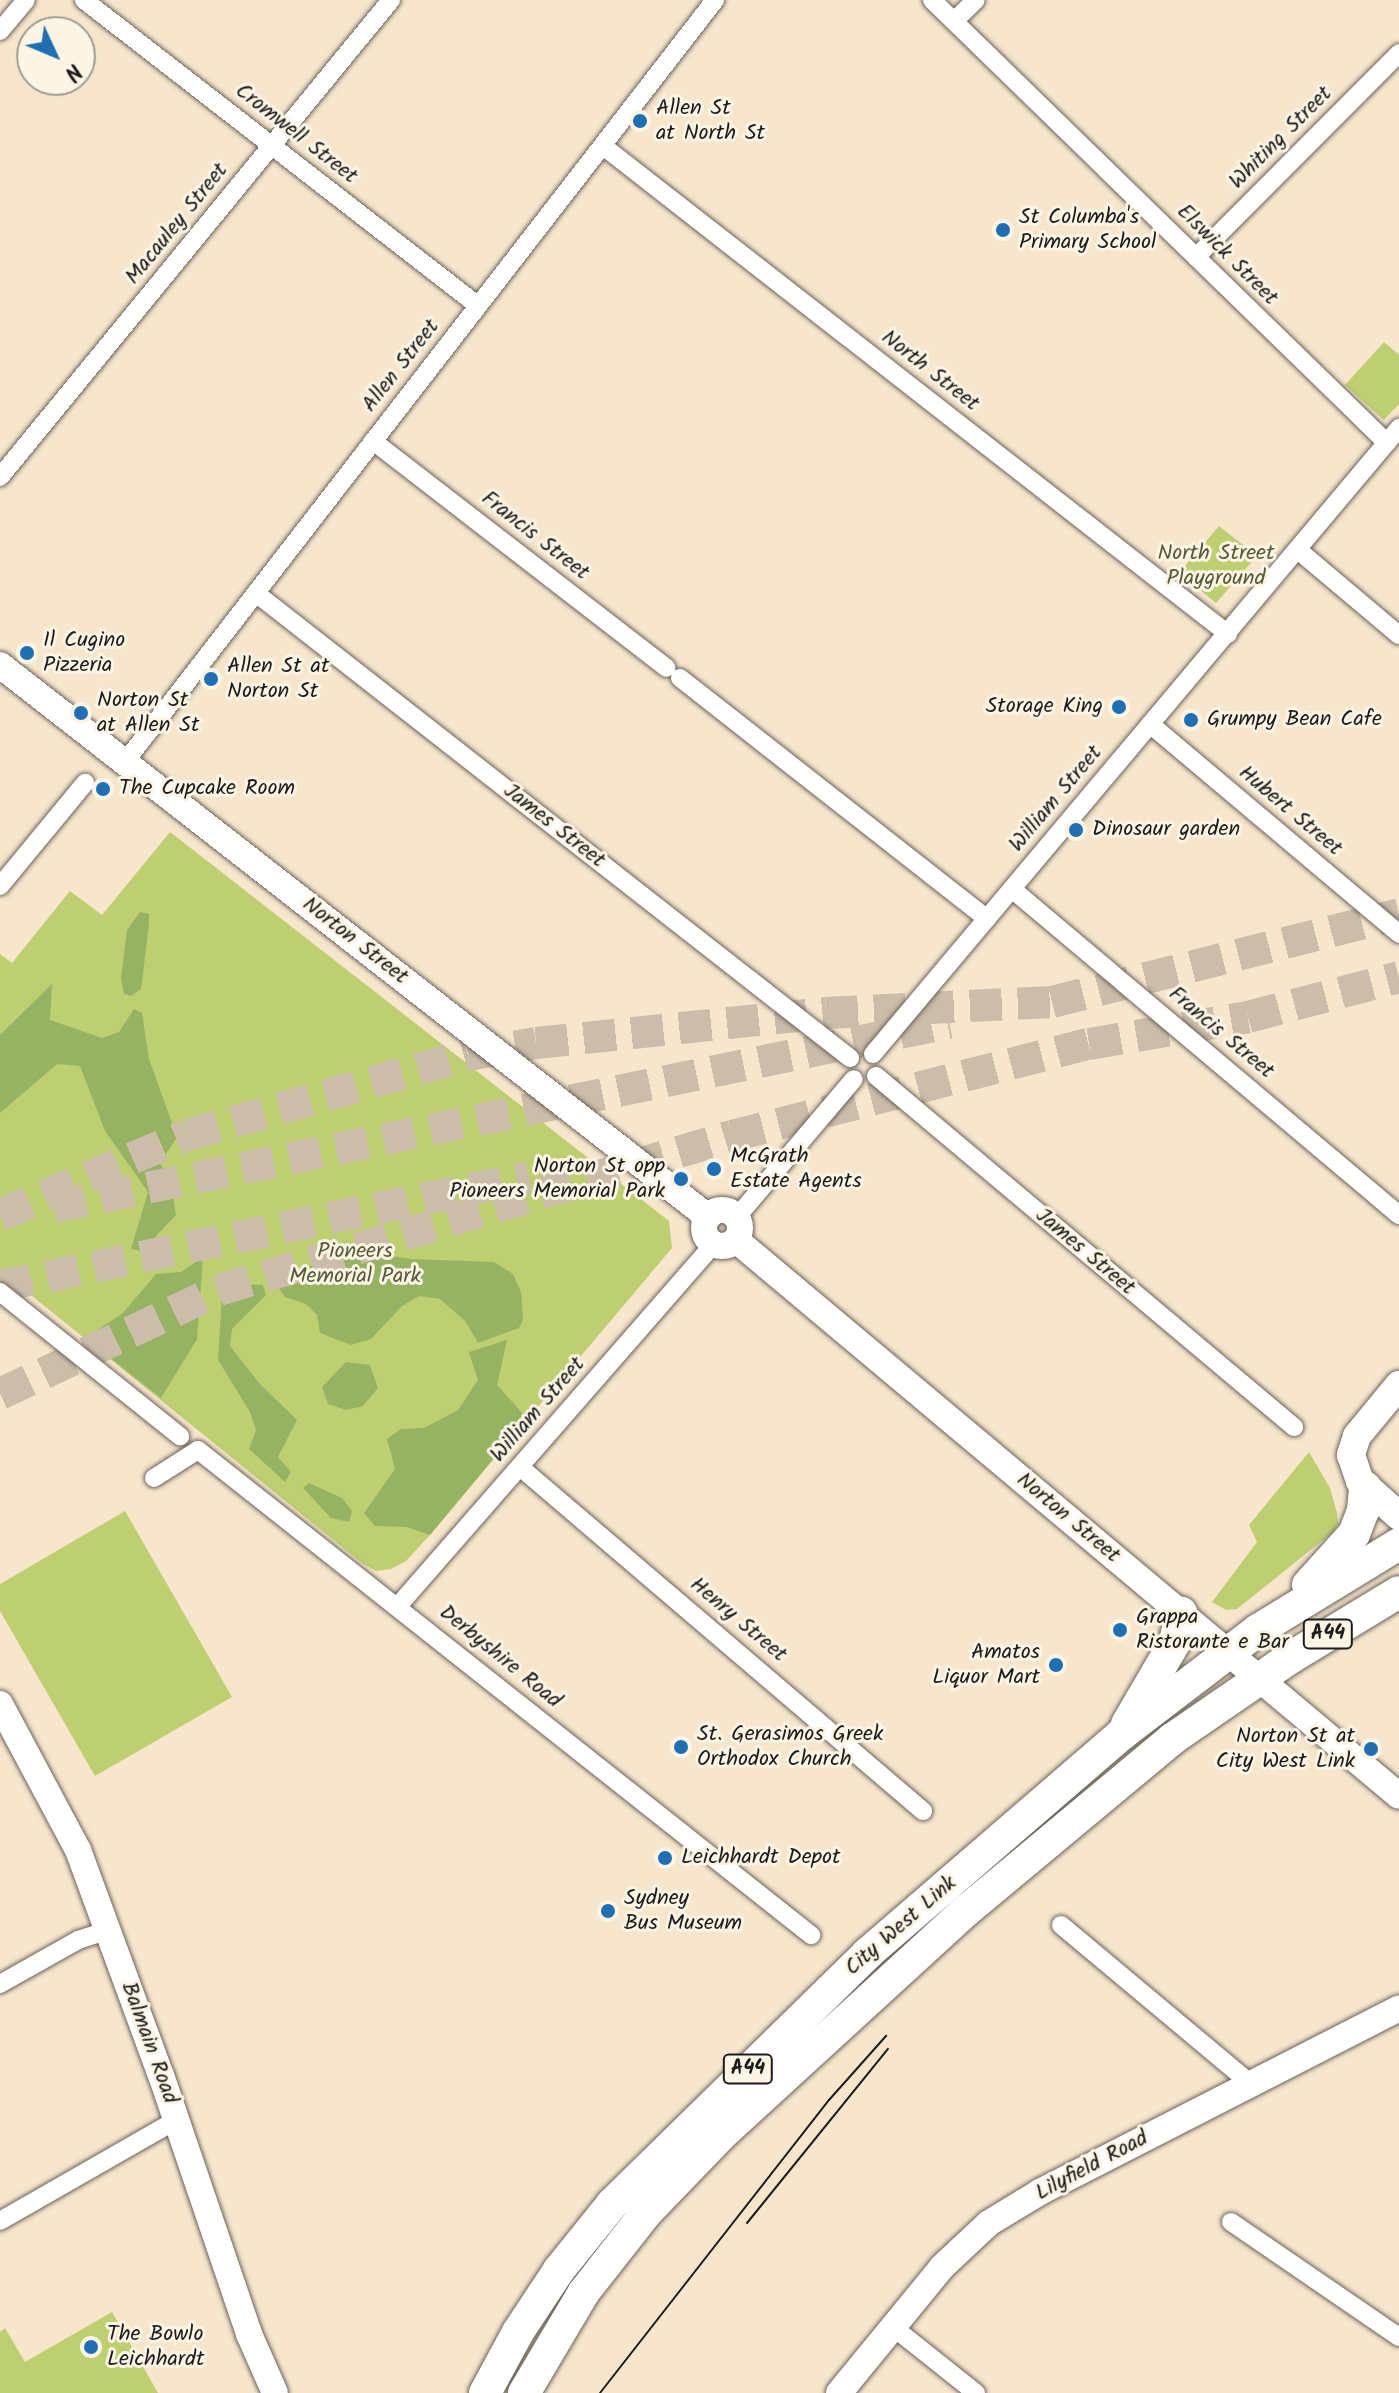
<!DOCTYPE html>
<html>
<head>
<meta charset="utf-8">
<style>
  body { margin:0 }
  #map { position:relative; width:1399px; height:2393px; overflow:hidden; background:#f7e5cc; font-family:Kalam,sans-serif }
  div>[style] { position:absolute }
  .green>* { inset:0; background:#becf71 }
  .forest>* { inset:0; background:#96b263 }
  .highway-tunnel>* { height:32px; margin-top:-16px; transform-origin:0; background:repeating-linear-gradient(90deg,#cbbda9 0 32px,transparent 0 48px) }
  .roads { filter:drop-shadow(0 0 2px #69625a) drop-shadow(0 0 2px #69625a) }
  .street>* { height:18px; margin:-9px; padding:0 9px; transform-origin:9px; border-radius:9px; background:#fff }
  .secondary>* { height:26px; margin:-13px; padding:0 13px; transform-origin:13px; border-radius:13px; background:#fff }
  .secondary>.ring { margin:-13px; padding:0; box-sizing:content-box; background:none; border:26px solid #fff; border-radius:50% }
  .primary>* { height:28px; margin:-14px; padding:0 14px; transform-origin:14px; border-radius:14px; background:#fff }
  .highway>* { height:32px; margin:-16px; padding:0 16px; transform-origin:16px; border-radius:16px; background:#fff }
  .tram>* { height:2px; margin:-1px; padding:0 1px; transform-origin:1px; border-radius:1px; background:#1c1c1c }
  .dots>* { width:22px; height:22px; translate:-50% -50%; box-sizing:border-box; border:4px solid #fcf5e5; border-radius:50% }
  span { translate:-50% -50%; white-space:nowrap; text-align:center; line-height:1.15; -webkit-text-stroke:6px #fcf5e5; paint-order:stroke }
  .shield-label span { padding:2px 6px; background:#fcf5e5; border:2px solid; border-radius:6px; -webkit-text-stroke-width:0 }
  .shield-label { font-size:20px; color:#1c1c1c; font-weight:700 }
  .poi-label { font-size:22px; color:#1c1c1c }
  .left { translate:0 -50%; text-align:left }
  .right { translate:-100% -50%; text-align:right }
  .street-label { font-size:22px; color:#1c1c1c }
  .park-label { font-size:22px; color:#555b3a }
  .north { position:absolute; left:16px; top:16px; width:80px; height:80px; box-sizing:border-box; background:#fcf5e5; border:2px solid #a29e95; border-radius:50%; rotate:134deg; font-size:22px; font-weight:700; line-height:32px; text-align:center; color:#1c1c1c }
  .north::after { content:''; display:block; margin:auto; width:28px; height:36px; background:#1f6fb2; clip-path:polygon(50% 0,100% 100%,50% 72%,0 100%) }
</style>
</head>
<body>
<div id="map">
  <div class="green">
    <div style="clip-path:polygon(1384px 342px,1399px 355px,1399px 404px,1384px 420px,1345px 385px)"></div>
    <div style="clip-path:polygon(1219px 526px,1257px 556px,1216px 603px,1179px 573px)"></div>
    <div style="clip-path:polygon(170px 832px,669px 1221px,672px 1248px,430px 1535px,406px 1561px,391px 1569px,376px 1571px,363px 1564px,0 1270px,0 954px,12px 963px,70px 891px,102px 915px)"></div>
    <div style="clip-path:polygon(1309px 1452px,1330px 1488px,1337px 1513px,1338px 1524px,1333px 1532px,1237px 1609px,1226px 1610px,1212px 1602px,1257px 1542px,1249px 1525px)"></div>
    <div style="clip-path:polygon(125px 1511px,232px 1697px,95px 1776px,0 1611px,0 1584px)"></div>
    <div style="clip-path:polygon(112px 2312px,158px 2393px,0 2393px,0 2332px,5px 2328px,25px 2362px)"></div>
  </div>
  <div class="forest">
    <div style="clip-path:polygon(140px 912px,149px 914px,149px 924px,141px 989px,131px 996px,124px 994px,121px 979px,127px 930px)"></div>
    <div style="clip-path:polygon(52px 984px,50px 1020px,102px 1038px,119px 1032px,134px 1009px,142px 1013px,149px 1059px,177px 1137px,160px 1163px,171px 1184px,176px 1215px,142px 1251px,131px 1249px,148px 1192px,105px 1131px,80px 1066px,57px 1064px,0 1113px,0 1035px)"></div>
    <div style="clip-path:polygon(377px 1254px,411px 1259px,494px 1262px,513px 1274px,521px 1292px,523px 1320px,519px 1328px,478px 1343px,465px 1321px,440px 1299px,419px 1296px,402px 1306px,371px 1339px,351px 1345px,320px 1333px,317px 1315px,306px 1304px,285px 1297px,277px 1286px,309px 1267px,335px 1257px)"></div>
    <div style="clip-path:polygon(203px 1257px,197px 1339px,161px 1398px,85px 1338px,123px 1313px,156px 1274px,181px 1272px)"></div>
    <div style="clip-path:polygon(231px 1276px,240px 1284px,263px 1285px,266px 1295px,232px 1329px,230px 1346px,260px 1384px,297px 1420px,278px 1457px,291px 1472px,285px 1482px,249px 1449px,256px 1430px,250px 1412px,218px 1360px,223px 1278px)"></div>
    <div style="clip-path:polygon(507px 1340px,497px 1385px,522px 1413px,517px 1430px,430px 1535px,406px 1527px,375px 1526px,364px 1513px,395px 1469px,387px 1439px,401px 1429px,424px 1428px,458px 1410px,478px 1380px,469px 1352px)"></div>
    <div style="clip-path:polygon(346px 1362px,370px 1365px,378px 1388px,363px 1406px,346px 1410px,328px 1404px,322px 1387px)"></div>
    <div style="clip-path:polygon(309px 1483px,342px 1498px,352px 1511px,349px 1522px,331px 1518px,303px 1488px)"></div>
  </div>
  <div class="highway-tunnel">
    <div style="left:54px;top:1207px;width:914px;rotate:-11.62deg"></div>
    <div style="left:0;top:1215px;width:203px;rotate:-23.2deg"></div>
    <div style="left:187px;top:1135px;width:292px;rotate:-15.9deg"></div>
    <div style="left:468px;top:1055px;width:69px;rotate:-10deg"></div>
    <div style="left:536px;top:1043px;width:292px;rotate:-5.9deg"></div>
    <div style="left:826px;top:1013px;width:226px;rotate:-2.8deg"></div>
    <div style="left:1052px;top:1002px;width:358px;rotate:-14.2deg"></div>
    <div style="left:0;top:1286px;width:540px;rotate:-11.64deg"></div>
    <div style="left:0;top:1394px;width:242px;rotate:-25.4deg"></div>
    <div style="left:219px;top:1290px;width:536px;rotate:-16.71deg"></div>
    <div style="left:732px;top:1136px;width:369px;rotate:-14.5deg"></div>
    <div style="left:1089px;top:1044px;width:161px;rotate:-9.6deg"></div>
    <div style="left:1248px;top:1017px;width:156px;rotate:-14.8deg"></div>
  </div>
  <div class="roads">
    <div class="street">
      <div style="left:84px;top:0;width:499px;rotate:37.8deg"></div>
      <div style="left:932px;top:0;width:635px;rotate:44.23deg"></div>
      <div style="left:954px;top:21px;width:30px;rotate:-44deg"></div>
      <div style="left:0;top:31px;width:40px;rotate:-50deg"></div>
      <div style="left:603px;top:146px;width:793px;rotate:37.98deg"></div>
      <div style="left:1196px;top:257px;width:288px;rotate:-45.1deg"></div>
      <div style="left:373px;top:441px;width:371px;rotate:37.7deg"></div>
      <div style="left:0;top:477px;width:617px;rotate:-50.66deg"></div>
      <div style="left:1298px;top:550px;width:132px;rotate:40.1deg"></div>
      <div style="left:257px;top:594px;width:753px;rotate:38.04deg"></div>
      <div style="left:680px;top:678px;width:390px;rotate:38.1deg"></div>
      <div style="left:1150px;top:724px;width:326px;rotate:40.1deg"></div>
      <div style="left:125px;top:762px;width:964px;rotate:-52.25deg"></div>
      <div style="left:0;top:886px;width:134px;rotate:-50.5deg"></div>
      <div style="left:1012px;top:889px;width:506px;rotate:40.11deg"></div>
      <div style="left:873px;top:1054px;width:818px;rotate:-49.96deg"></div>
      <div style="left:876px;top:1076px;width:546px;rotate:40.02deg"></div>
      <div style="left:736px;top:1218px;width:182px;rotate:-49.7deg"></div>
      <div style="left:0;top:1292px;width:231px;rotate:38.7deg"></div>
      <div style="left:520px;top:1467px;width:530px;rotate:40.48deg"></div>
      <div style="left:154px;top:1478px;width:52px;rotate:-32.5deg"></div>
      <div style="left:198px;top:1450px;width:782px;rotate:38.35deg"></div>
      <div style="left:398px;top:1606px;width:481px;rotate:-48.9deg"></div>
      <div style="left:1061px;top:1925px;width:246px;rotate:39.9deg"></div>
      <div style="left:0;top:1984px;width:90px;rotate:-29.4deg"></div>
      <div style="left:78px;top:1940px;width:32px;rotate:-18deg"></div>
      <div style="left:0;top:2221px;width:203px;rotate:-29.8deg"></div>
      <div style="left:1231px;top:2222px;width:204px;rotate:34.4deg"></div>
      <div style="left:893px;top:2327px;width:106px;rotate:38.5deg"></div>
    </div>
    <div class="secondary">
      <div style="left:0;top:665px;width:898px;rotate:37.94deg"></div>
      <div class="ring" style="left:704px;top:1210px;width:10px;height:10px"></div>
      <div style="left:736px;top:1240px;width:865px;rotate:39.98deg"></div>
      <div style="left:0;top:1704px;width:166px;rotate:61.9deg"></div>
      <div style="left:78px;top:1850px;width:240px;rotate:69.8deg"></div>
      <div style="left:161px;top:2075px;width:274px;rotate:71.2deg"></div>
      <div style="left:249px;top:2334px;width:64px;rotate:66.2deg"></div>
      <div style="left:839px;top:2393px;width:163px;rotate:-50.7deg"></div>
      <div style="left:942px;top:2267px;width:64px;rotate:-43.1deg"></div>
      <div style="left:989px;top:2223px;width:60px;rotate:-31.3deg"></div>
      <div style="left:1040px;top:2192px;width:403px;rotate:-27.1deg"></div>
    </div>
    <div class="primary">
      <div style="left:1399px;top:1385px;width:66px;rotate:129.5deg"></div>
      <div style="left:1357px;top:1436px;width:20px;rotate:108deg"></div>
      <div style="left:1351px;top:1455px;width:28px;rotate:71deg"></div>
      <div style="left:1360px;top:1481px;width:52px;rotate:41.9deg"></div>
    </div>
    <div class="highway">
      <div style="left:1308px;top:1585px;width:69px;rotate:-48deg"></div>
      <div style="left:1354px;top:1534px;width:25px;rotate:-69deg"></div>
      <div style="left:1363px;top:1511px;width:24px;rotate:-85deg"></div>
      <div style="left:1127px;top:1724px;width:95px;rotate:-59.7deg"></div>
      <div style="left:1175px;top:1642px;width:30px;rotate:-78deg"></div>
      <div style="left:485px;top:2393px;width:69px;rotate:-61.6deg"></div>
      <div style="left:518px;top:2332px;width:74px;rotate:-56.5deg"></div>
      <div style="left:559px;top:2270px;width:85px;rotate:-51.2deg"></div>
      <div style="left:612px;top:2204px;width:357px;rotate:-44.4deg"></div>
      <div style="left:867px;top:1954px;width:337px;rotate:-40.8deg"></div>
      <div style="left:1122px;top:1734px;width:171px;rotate:-37.4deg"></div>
      <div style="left:1258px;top:1630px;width:165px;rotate:-31.4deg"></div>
      <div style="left:524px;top:2393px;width:117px;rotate:-59.3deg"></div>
      <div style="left:584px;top:2292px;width:100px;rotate:-51.9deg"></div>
      <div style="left:646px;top:2213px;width:107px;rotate:-46.1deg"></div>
      <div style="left:720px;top:2136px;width:335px;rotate:-42.5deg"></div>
      <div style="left:967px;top:1910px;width:267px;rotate:-39.8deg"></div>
      <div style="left:1172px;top:1739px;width:143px;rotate:-34.5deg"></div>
      <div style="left:1290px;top:1658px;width:127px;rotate:-31.2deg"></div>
    </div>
  </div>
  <div class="tram">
    <div style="left:747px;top:2223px;width:224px;rotate:-51deg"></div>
    <div style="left:600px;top:2393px;width:372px;rotate:-52deg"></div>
    <div style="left:829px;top:2100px;width:86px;rotate:-48.3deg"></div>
  </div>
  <div class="dots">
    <div style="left:640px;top:121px;background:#1f6fb2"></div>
    <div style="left:1003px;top:230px;background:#1f6fb2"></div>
    <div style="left:27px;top:653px;background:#1f6fb2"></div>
    <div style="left:211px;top:679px;background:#1f6fb2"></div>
    <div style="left:1119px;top:707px;background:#1f6fb2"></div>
    <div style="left:81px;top:713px;background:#1f6fb2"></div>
    <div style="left:1191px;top:720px;background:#1f6fb2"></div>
    <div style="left:103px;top:789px;background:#1f6fb2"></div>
    <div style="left:1076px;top:830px;background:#1f6fb2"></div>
    <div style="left:714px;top:1169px;background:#1f6fb2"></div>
    <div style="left:681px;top:1179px;background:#1f6fb2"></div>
    <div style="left:1120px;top:1630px;background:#1f6fb2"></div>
    <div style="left:1056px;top:1665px;background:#1f6fb2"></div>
    <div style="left:681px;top:1747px;background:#1f6fb2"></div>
    <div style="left:1371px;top:1749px;background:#1f6fb2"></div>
    <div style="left:665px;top:1858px;background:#1f6fb2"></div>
    <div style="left:608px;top:1911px;background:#1f6fb2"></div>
    <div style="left:91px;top:2347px;background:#1f6fb2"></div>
  </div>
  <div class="shield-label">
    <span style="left:1328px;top:1634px">A44</span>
    <span style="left:748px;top:2069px">A44</span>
  </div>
  <div class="poi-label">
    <span class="left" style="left:656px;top:121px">Allen St<br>at North St</span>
    <span class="left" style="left:1019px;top:230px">St Columba's<br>Primary School</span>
    <span class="left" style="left:43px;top:653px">Il Cugino<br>Pizzeria</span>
    <span class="left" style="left:227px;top:679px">Allen St at<br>Norton St</span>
    <span class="left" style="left:97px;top:713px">Norton St<br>at Allen St</span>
    <span class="right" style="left:1103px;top:707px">Storage King</span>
    <span class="left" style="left:1207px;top:720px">Grumpy Bean Cafe</span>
    <span class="left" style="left:119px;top:789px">The Cupcake Room</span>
    <span class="left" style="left:1092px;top:830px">Dinosaur garden</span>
    <span class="left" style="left:730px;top:1169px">McGrath<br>Estate Agents</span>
    <span class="right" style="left:665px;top:1179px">Norton St opp<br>Pioneers Memorial Park</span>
    <span class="left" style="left:1136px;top:1630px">Grappa<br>Ristorante e Bar</span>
    <span class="right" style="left:1040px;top:1665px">Amatos<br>Liquor Mart</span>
    <span class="left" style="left:697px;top:1747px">St. Gerasimos Greek<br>Orthodox Church</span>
    <span class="right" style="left:1355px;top:1749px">Norton St at<br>City West Link</span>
    <span class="left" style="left:681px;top:1858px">Leichhardt Depot</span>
    <span class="left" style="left:624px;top:1911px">Sydney<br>Bus Museum</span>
    <span class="left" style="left:107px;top:2347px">The Bowlo<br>Leichhardt</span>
  </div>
  <div class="street-label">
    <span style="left:296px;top:134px;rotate:38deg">Cromwell Street</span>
    <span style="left:1281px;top:138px;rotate:-45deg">Whiting Street</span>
    <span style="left:177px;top:224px;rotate:-51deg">Macauley Street</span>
    <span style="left:1227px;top:255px;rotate:45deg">Elswick Street</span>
    <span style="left:401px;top:366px;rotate:-52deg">Allen Street</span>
    <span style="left:930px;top:371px;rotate:38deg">North Street</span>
    <span style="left:535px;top:536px;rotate:38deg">Francis Street</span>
    <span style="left:1056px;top:799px;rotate:-50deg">William Street</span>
    <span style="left:1290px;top:811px;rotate:40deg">Hubert Street</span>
    <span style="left:554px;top:826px;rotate:38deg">James Street</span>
    <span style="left:355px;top:941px;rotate:38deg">Norton Street</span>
    <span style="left:1221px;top:1033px;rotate:40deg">Francis Street</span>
    <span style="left:1085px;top:1252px;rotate:40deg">James Street</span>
    <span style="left:538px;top:1410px;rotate:-49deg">William Street</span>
    <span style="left:1068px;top:1518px;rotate:40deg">Norton Street</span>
    <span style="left:738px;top:1620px;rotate:40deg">Henry Street</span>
    <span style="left:500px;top:1657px;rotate:39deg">Derbyshire Road</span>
    <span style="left:901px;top:1926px;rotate:-41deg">City West Link</span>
    <span style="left:149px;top:2043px;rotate:70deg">Balmain Road</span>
    <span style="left:1092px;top:2166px;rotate:-28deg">Lilyfield Road</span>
  </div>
  <div class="park-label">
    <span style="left:1216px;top:566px">North Street<br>Playground</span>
    <span style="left:355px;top:1264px">Pioneers<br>Memorial Park</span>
  </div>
  <div class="north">N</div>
</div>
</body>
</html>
